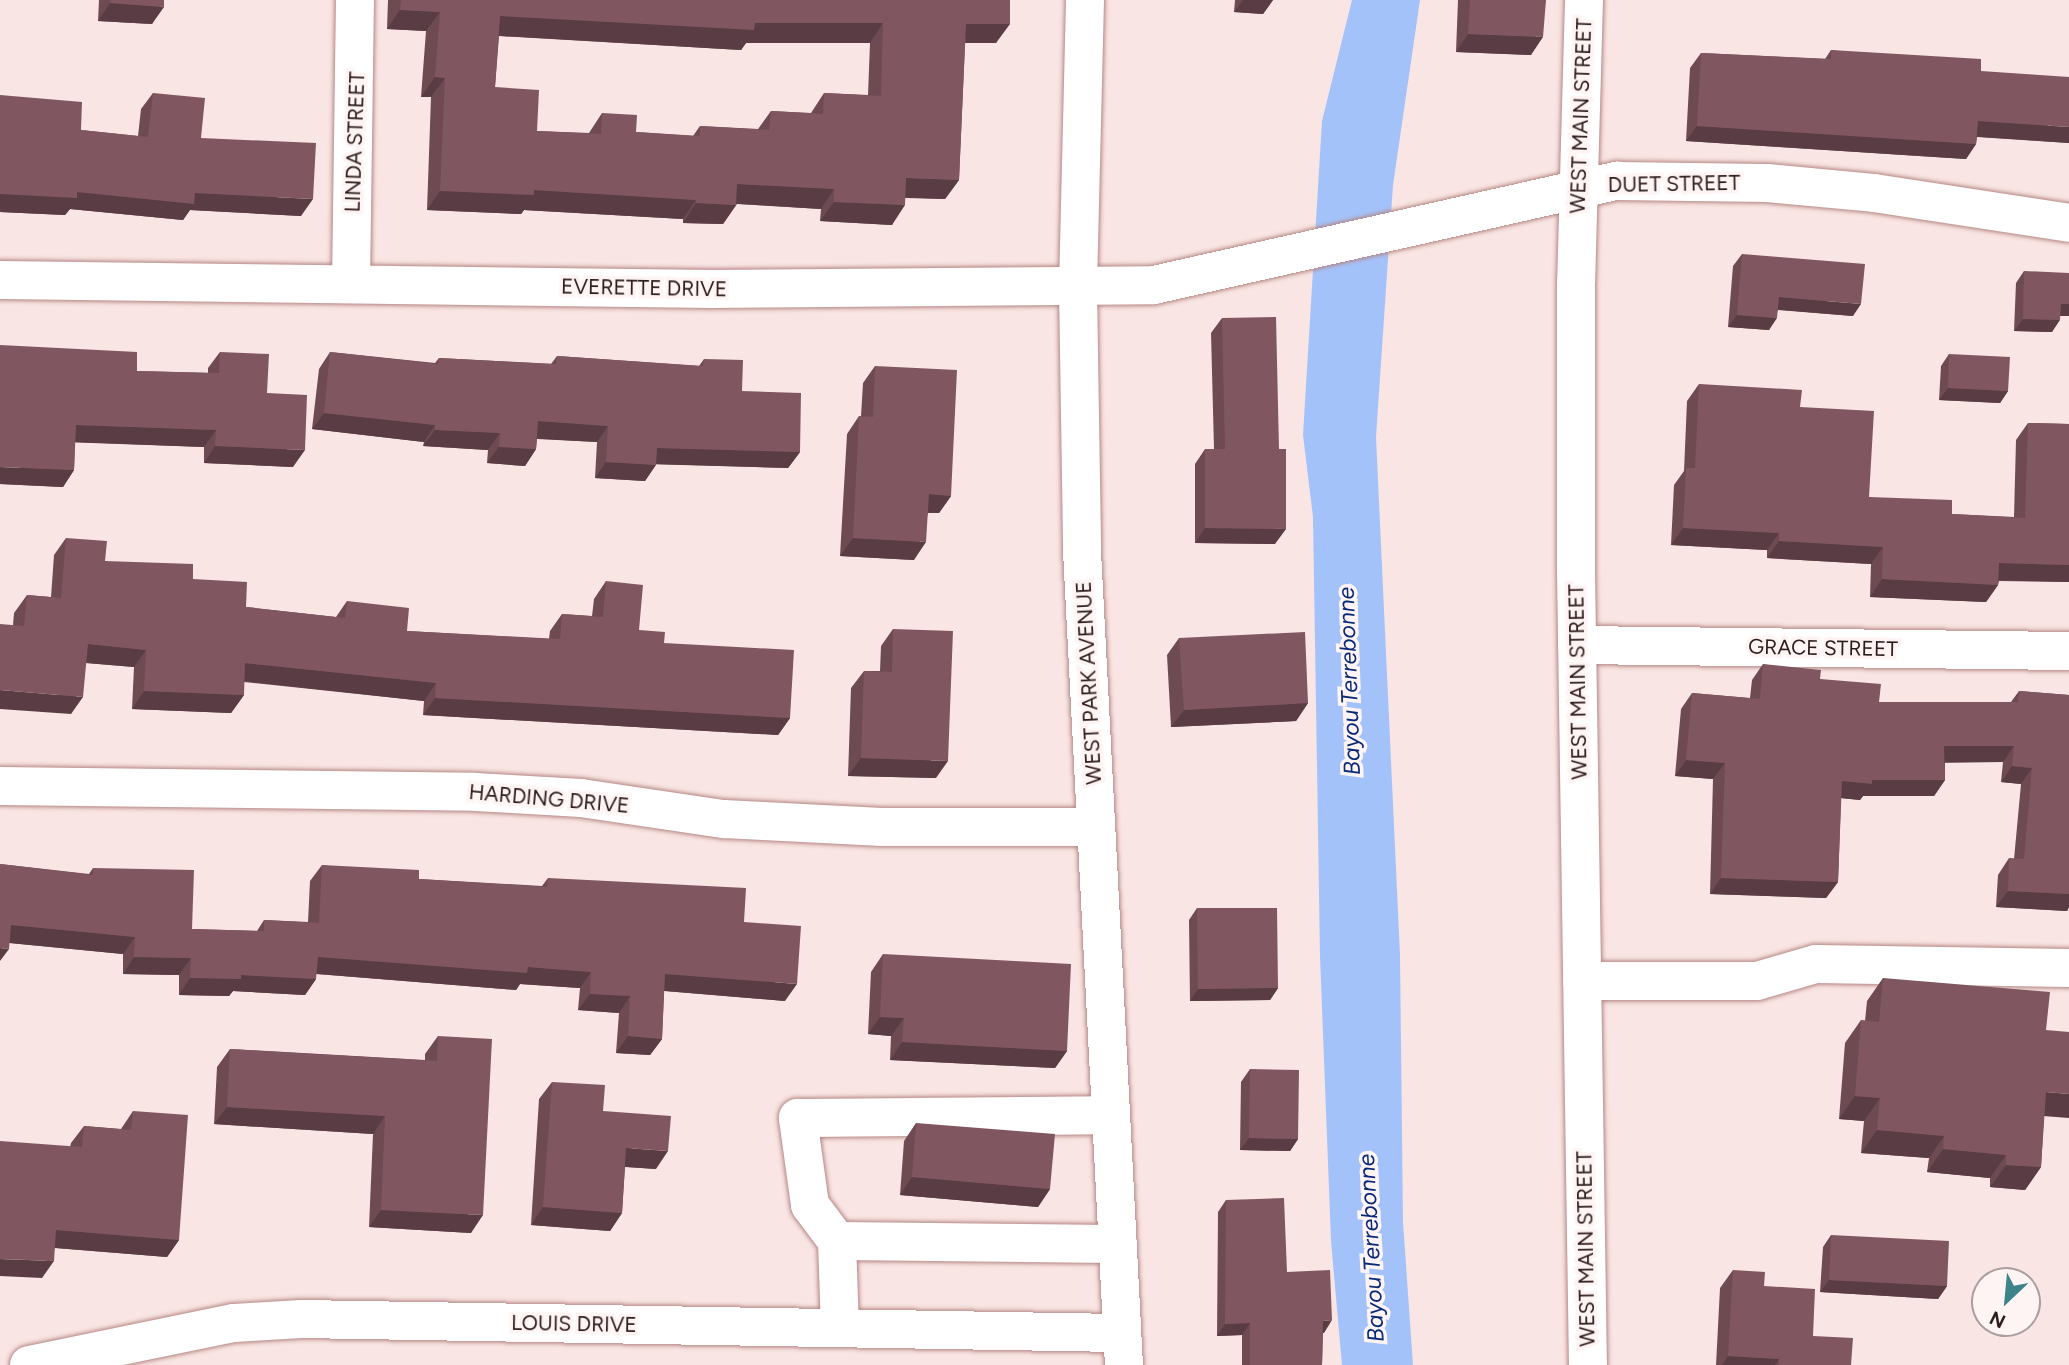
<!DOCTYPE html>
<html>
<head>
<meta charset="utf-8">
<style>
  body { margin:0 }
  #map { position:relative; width:2069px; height:1365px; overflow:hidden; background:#f9e5e3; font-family:Figtree,sans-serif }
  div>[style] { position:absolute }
  .water>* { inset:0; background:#a4c2fa }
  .roads { filter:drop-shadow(0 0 2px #b58784) drop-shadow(0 0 2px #b58784) }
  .minor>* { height:38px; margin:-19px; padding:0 19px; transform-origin:19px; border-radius:19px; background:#fff }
  .major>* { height:38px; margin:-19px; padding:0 19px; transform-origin:19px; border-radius:19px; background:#fff }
  .wall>* { inset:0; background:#6e4b53 }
  .shaded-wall>* { inset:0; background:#5a3d44 }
  .building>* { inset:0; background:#805761 }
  span { translate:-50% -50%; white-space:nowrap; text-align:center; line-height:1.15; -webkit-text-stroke:7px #fff4f4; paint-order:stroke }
  .street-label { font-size:21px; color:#2e1c1b }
  .water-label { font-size:23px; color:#072977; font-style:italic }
  .north { position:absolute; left:1971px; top:1267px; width:70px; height:70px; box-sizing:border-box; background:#fff4f4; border:2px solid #ab9e9d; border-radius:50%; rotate:206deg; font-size:19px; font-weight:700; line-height:28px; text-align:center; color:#2e1c1b }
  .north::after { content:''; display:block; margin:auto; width:24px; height:32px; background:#3c838a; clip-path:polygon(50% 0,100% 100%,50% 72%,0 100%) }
</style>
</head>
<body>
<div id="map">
  <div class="water">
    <div style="clip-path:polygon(1352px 0,1420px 0,1393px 185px,1376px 437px,1400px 955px,1403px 1222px,1413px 1365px,1342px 1365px,1331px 1241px,1320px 956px,1313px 517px,1303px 435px,1322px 121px)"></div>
  </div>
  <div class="roads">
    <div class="minor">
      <div style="left:0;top:280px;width:712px;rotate:0.72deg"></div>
      <div style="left:712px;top:289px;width:442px;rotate:-0.5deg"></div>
      <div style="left:1154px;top:285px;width:475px;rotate:-12.7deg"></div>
      <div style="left:1617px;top:181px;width:150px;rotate:0.8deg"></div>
      <div style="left:1767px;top:183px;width:107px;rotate:5.3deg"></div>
      <div style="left:1874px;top:193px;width:197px;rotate:8.7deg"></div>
      <div style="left:351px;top:284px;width:284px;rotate:-89.2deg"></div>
      <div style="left:1577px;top:645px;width:492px;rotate:0.7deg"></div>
      <div style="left:0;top:786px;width:476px;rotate:0.7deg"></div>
      <div style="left:476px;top:792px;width:105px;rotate:3.3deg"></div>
      <div style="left:581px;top:798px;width:145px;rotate:8.4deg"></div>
      <div style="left:724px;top:819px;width:158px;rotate:2.9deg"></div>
      <div style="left:882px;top:827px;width:214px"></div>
      <div style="left:1582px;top:981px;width:175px"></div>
      <div style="left:1757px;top:981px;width:61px;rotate:-16.1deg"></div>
      <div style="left:1816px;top:964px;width:253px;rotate:0.9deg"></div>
      <div style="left:837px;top:1241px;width:45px;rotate:-126.9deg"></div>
      <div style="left:810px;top:1205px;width:88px;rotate:-97.9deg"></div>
      <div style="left:798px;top:1118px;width:313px;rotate:-0.5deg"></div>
      <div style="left:840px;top:1328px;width:87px;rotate:-92deg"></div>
      <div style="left:837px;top:1241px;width:281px;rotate:0.6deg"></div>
      <div style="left:29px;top:1365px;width:209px;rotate:-11.6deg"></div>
      <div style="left:234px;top:1323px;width:67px;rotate:-3.4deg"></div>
      <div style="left:301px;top:1319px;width:821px;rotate:0.98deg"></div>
    </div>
    <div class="major">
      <div style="left:1085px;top:0;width:288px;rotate:91.4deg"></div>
      <div style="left:1078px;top:288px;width:263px;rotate:89.1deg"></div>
      <div style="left:1082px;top:551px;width:815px;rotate:87.05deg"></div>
      <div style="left:1584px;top:0;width:282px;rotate:91.6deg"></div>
      <div style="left:1576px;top:282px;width:288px;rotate:90deg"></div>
      <div style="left:1576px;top:570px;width:795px;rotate:89.14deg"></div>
    </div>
  </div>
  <div class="wall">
    <div style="clip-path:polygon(99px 0,164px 0,152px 24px,98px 21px)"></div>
    <div style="clip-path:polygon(evenodd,388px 0,1010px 0,996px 43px,965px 43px,959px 180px,945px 199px,905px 198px,892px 225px,820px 221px,821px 209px,737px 204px,723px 224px,683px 223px,683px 219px,524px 210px,521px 214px,427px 210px,431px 97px,421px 97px,426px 31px,387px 29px,388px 0,499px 36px,741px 50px,746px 43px,870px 43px,868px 95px,824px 93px,811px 113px,771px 111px,758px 129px,700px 126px,693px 136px,636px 132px,602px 113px,589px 133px,537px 131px,495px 87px,499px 36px)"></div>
    <div style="clip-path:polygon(1235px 0,1273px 0,1263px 14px,1234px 12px)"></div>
    <div style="clip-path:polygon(1458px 0,1546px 0,1531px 55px,1456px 52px)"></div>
    <div style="clip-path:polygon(1831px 50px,1981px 71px,2069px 143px,1977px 137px,1976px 144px,1966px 159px,1686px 141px,1690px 68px,1701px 53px,1825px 59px)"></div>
    <div style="clip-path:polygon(153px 93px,201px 138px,301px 216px,190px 210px,183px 220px,70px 209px,65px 215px,0 212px,0 95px,81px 130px,138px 136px,141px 109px)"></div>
    <div style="clip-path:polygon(1742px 254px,1853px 316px,1778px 310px,1769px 330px,1728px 327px,1733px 266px)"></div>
    <div style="clip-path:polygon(2024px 271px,2060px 316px,2052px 332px,2014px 331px,2016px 283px)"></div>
    <div style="clip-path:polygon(1222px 318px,1279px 449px,1275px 544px,1195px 543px,1195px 464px,1205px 449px,1214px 449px,1211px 333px)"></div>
    <div style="clip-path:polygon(220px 352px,267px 393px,293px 467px,204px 463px,204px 447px,75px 442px,74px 470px,63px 487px,0 484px,137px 371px,208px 373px,208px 368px)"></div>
    <div style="clip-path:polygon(330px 352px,435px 363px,439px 358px,551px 364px,557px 356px,699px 366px,704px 359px,742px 391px,800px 452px,788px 468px,656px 464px,645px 481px,595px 478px,597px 442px,537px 439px,536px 449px,525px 466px,487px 463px,488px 450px,423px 446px,424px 442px,312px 429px,319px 369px)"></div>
    <div style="clip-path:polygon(1949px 354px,2008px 391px,2000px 403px,1939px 400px,1941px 366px)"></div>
    <div style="clip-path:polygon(875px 366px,951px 496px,939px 513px,928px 513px,914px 560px,840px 556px,847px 434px,859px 416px,861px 416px,863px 383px)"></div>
    <div style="clip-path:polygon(1699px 384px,1800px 407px,1869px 497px,1952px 514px,2014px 517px,2016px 440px,2028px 423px,2069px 424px,2069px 582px,1999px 581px,1998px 585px,1986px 602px,1870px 597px,1871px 564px,1767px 558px,1767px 550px,1671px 545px,1674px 485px,1684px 471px,1687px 401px)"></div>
    <div style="clip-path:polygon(66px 538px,105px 561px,193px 579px,246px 607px,336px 617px,347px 601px,407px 631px,549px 639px,550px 631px,562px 614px,592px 616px,594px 599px,606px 581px,639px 630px,664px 643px,790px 718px,778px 735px,423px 715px,424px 701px,244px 682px,244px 695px,231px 713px,132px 709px,134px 667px,86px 663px,71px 714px,13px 625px,14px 613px,27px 595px,51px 597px,54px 555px)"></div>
    <div style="clip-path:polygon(893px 629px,936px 778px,848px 776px,851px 688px,864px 671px,880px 671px,881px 646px)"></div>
    <div style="clip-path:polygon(1179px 638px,1308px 703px,1296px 721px,1171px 727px,1167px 655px)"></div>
    <div style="clip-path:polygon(1763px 664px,1820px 679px,1879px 702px,2011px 702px,2019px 691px,2069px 695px,2069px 907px,2067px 911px,1996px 907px,1998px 875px,2009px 858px,2014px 859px,2021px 784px,2001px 782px,2003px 762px,1945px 762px,1945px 780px,1934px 796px,1863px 796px,1860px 800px,1841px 798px,1838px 882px,1826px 898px,1710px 894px,1713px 779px,1675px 776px,1681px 709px,1692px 693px,1750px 698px,1752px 680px)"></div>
    <div style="clip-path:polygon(0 864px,89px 874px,93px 868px,192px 929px,257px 931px,264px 920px,308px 922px,310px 881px,322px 865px,419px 879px,542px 886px,548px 878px,744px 922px,785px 1001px,664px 991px,662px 1039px,650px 1055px,616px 1053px,619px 1013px,578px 1010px,580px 988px,520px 984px,516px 990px,316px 974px,316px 979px,305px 995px,233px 991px,229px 996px,179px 995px,179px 975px,123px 974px,123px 954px,9px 943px)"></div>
    <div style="clip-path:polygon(1197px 908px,1278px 988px,1270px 1000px,1190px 1001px,1189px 920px)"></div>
    <div style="clip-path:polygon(883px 954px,1067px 1051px,1055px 1068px,890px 1060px,891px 1036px,868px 1034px,871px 972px)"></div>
    <div style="clip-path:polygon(1883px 978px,2046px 1030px,2044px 1116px,2041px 1167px,2025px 1190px,1990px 1187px,1990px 1178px,1927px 1172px,1929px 1158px,1861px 1153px,1864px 1121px,1839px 1119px,1845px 1043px,1861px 1020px,1865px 1021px,1867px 1001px)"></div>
    <div style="clip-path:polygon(438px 1036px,471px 1233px,369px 1227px,373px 1134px,214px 1124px,217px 1067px,230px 1049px,425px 1060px,425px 1054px)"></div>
    <div style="clip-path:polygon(1250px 1069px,1298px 1139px,1290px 1151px,1240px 1150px,1241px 1082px)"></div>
    <div style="clip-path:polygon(552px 1082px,656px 1169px,625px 1167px,622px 1213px,610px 1231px,531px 1225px,539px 1099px)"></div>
    <div style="clip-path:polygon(133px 1111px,179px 1240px,167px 1257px,55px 1248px,42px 1278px,71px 1143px,84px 1126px,121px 1129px)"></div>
    <div style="clip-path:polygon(916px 1123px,1050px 1189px,1038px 1207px,900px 1195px,904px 1141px)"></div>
    <div style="clip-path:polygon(1226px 1200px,1287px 1272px,1324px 1333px,1323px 1333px,1322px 1365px,1242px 1365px,1242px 1335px,1217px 1336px,1218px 1212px)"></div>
    <div style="clip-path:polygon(1831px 1235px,1947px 1286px,1938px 1299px,1820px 1292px,1823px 1247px)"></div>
    <div style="clip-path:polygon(1733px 1270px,1764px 1286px,1813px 1336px,1851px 1365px,1716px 1365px,1720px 1288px)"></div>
  </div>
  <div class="shaded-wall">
    <div style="clip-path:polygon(1243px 0,1273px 0,1263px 14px,1234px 12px)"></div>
    <div style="clip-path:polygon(110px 3px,164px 7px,152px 24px,98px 21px)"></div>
    <div style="clip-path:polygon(400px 10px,440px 12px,426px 31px,387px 29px)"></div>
    <div style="clip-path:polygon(500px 16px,883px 23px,870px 43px,746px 43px,741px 50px,486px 35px)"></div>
    <div style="clip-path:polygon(966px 24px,1010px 24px,996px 43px,952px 43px)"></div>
    <div style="clip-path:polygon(1468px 34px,1543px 37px,1531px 55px,1456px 52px)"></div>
    <div style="clip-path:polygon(435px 77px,445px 78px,431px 97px,421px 97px)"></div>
    <div style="clip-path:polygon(1978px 121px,2069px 127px,2069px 143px,1967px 136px)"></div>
    <div style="clip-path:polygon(1697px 126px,1976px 144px,1966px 159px,1686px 141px)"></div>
    <div style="clip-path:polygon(906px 178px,959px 180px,945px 199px,893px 197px)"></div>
    <div style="clip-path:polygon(737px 184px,834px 189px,821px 209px,724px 203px)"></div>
    <div style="clip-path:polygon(534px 190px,696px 200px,683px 219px,524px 210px,521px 214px,427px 210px,440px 191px)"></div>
    <div style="clip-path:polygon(77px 192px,195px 193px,313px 199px,301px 216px,190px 210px,183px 220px,70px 209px,65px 215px,0 212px,0 194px)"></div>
    <div style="clip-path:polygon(834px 202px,905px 205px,892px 225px,820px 221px)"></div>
    <div style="clip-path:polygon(696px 203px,736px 205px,723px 224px,683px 223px)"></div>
    <div style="clip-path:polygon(1779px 297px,1861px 304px,1853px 316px,1770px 309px)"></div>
    <div style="clip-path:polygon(2061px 304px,2069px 304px,2069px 316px,2053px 316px)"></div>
    <div style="clip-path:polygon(1737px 315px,1777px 318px,1769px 330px,1728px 327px)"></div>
    <div style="clip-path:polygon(2023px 319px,2060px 320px,2052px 332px,2014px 331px)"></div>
    <div style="clip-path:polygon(1948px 388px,2008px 391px,2000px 403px,1939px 400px)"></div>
    <div style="clip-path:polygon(324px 413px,435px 425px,424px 442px,312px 429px)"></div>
    <div style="clip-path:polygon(538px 421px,608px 426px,597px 442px,526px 438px)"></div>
    <div style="clip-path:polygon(76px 425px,216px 430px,204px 447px,64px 442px)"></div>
    <div style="clip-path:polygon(435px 430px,500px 433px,488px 450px,423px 446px)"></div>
    <div style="clip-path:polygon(215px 446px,305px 450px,293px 467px,204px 463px)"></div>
    <div style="clip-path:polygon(499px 447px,536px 449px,525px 466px,487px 463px)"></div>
    <div style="clip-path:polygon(657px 448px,800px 452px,788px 468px,646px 464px)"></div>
    <div style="clip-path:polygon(606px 462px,656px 465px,645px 481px,595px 478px)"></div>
    <div style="clip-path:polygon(0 467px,74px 470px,63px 487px,0 484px)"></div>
    <div style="clip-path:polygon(929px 494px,951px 496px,939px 513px,917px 512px)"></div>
    <div style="clip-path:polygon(1205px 528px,1286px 529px,1275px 544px,1195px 543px)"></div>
    <div style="clip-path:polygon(1683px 528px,1779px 533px,1767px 550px,1671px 545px)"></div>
    <div style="clip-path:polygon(853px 538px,926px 542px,914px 560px,840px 556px)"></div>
    <div style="clip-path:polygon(1779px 541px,1883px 547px,1871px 564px,1767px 558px)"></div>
    <div style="clip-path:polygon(1999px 563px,2069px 565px,2069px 582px,1987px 580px)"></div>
    <div style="clip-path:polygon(1882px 579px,1998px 585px,1986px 602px,1870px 597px)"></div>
    <div style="clip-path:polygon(88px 644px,146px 650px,134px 667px,75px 662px)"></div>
    <div style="clip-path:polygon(245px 663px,436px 683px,424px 701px,233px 680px)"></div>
    <div style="clip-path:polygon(0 690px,83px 697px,71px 714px,0 709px)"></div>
    <div style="clip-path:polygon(144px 691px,244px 695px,231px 713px,132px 709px)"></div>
    <div style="clip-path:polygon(435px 698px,790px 718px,778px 735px,423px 715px)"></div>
    <div style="clip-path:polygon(1308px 703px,1296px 721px,1171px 727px,1184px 710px)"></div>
    <div style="clip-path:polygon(1944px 746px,2014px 746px,2003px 762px,1933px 763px)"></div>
    <div style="clip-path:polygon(861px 758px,948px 761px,936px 778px,848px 776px)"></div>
    <div style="clip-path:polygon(1686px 760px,1725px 763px,1713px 779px,1675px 776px)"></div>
    <div style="clip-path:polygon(2012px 766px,2032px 768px,2021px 784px,2001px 782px)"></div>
    <div style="clip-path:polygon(1872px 780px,1945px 780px,1934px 796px,1863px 796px,1860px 800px,1830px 797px,1842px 781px)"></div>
    <div style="clip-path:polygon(1721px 878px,1838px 882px,1826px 898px,1710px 894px)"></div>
    <div style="clip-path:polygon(2008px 891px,2069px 894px,2069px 907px,2067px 911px,1996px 907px)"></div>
    <div style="clip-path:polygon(11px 925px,135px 937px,123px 954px,0 942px)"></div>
    <div style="clip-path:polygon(0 948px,9px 949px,0 961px)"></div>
    <div style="clip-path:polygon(134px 957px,191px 958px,179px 975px,123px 974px)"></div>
    <div style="clip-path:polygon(318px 957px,528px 967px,591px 972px,580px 988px,520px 984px,516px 990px,306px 973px)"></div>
    <div style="clip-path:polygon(665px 974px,797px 984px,785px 1001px,654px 990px)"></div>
    <div style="clip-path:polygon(241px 975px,316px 979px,305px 995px,233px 991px,229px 996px,179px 995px,190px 978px)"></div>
    <div style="clip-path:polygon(1278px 988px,1270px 1000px,1190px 1001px,1198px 989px)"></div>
    <div style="clip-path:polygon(590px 994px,630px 996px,619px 1013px,578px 1010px)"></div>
    <div style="clip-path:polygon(880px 1017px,904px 1018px,891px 1036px,868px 1034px)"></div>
    <div style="clip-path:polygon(628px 1036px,662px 1039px,650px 1055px,616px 1053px)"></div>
    <div style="clip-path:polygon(902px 1042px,1067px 1051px,1055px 1068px,890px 1060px)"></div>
    <div style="clip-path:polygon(2046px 1092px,2069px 1094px,2069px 1118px,2030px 1115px)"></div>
    <div style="clip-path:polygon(1855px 1096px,1880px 1098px,1864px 1121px,1839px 1119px)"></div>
    <div style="clip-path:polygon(227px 1107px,385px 1116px,373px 1134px,214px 1124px)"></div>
    <div style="clip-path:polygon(1877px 1130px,1944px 1136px,1929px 1158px,1861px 1153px)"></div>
    <div style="clip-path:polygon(1249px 1138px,1298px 1139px,1290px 1151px,1240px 1150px)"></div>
    <div style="clip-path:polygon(626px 1148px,668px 1151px,656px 1169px,614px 1166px)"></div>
    <div style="clip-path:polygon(1943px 1149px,2006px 1155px,1990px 1178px,1927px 1172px)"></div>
    <div style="clip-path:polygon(2006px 1165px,2041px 1167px,2025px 1190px,1990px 1187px)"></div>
    <div style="clip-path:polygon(912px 1177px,1050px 1189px,1038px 1207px,900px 1195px)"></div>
    <div style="clip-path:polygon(543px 1207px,622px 1213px,610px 1231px,531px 1225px)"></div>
    <div style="clip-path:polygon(381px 1210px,483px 1215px,471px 1233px,369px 1227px)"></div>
    <div style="clip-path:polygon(56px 1230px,179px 1240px,167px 1257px,44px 1247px)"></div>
    <div style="clip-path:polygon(0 1259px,54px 1261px,42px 1278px,0 1276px)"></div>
    <div style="clip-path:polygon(1829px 1280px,1947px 1286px,1938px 1299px,1820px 1292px)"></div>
    <div style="clip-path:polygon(1332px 1320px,1324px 1333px,1314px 1333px,1323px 1321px)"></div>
    <div style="clip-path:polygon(1250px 1323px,1242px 1335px,1217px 1336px,1225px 1324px)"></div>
    <div style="clip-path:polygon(1728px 1356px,1779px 1359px,1775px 1365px,1722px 1365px)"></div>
  </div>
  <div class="building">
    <div style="clip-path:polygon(110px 0,164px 0,164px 7px,110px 3px)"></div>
    <div style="clip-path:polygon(evenodd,401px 0,1010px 0,1010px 24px,966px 24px,959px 180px,906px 178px,905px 205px,834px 202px,834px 189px,737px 184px,736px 205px,696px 203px,696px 200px,534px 190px,534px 195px,440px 191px,445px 78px,435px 77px,440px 12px,400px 10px,401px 0,500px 16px,754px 30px,755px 23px,883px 23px,881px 96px,824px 93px,823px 114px,771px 111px,769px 130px,700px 126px,700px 136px,636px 132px,637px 115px,602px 113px,601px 134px,537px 131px,539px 90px,495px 87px,500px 16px)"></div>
    <div style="clip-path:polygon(1470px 0,1546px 0,1543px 37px,1468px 34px)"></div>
    <div style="clip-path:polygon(1831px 50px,1981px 59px,1981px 71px,2069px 77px,2069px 127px,1978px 121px,1976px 144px,1697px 126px,1701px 53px,1831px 59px)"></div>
    <div style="clip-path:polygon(153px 93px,205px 98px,201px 138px,316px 143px,313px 199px,195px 193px,194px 204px,77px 192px,77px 198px,0 194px,0 95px,82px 102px,81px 130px,148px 137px)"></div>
    <div style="clip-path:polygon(1742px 254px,1865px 264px,1861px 304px,1779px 297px,1777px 318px,1737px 315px)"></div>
    <div style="clip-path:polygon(2024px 271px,2069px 273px,2069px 304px,2061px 304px,2060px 320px,2023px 319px)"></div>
    <div style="clip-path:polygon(1276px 317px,1279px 449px,1286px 449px,1286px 529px,1205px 528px,1205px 449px,1225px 449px,1222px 318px)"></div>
    <div style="clip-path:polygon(0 345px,137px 352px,137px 371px,219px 373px,220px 352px,269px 354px,267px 393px,307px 395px,305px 450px,215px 446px,216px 430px,76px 425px,74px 470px,0 467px)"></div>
    <div style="clip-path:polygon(330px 352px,438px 364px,439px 358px,556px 364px,557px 356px,703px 366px,704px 359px,743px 360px,742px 391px,801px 393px,800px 452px,657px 448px,656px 465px,606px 462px,608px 426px,538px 421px,536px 449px,499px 447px,500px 433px,435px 430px,435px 425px,324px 413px)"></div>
    <div style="clip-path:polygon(1949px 354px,2010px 357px,2008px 391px,1948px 388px)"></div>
    <div style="clip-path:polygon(875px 366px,957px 370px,951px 496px,929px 494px,926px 542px,853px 538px,859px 416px,873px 417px)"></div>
    <div style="clip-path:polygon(1699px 384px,1802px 390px,1800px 407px,1874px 411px,1869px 497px,1952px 500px,1952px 514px,2025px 518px,2028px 423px,2069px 424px,2069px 565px,1999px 563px,1998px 585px,1882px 579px,1883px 547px,1779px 541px,1779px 533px,1683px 528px,1686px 468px,1695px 468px)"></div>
    <div style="clip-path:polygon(66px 538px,107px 541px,105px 561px,193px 564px,193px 579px,247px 582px,246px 607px,345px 618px,347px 601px,409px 608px,407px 631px,560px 639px,562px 614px,603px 617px,606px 581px,643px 585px,639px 630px,665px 632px,664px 643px,794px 650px,790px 718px,435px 698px,436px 683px,245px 663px,244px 695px,144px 691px,146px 650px,88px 644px,83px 697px,0 690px,0 624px,24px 626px,27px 595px,61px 598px)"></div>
    <div style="clip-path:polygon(893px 629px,953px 631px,948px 761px,861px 758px,864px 671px,892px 672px)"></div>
    <div style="clip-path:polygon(1305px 632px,1308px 703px,1184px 710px,1179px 638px)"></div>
    <div style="clip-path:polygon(1763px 664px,1821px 670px,1820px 679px,1881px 684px,1879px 702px,2018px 702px,2019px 691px,2069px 695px,2069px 894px,2008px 891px,2009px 858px,2024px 859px,2032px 768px,2012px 766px,2014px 746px,1944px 746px,1945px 780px,1872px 780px,1872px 784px,1842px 781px,1838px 882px,1721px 878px,1725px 763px,1686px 760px,1692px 693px,1760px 699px)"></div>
    <div style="clip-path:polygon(0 864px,93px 875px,93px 868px,194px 870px,192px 929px,264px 931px,264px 920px,319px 923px,322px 865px,419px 870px,419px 879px,547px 887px,548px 878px,746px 888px,744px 922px,801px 926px,797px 984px,665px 974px,662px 1039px,628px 1036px,630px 996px,590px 994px,591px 972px,528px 967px,527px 973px,318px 957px,316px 979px,241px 975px,241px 979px,190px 978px,191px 958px,134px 957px,135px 937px,11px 925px,9px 949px,0 948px)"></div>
    <div style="clip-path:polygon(1197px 908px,1277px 908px,1278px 988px,1198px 989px)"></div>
    <div style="clip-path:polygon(883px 954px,1071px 964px,1067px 1051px,902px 1042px,904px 1018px,880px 1017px)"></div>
    <div style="clip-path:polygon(1883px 978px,2050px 992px,2046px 1030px,2069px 1032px,2069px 1094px,2046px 1092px,2041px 1167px,2006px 1165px,2006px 1155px,1943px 1149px,1944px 1136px,1877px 1130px,1880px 1098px,1855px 1096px,1861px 1020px,1879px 1022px)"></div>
    <div style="clip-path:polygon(438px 1036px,492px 1039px,483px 1215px,381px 1210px,385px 1116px,227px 1107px,230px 1049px,437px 1061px)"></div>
    <div style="clip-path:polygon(1250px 1069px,1299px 1070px,1298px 1139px,1249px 1138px)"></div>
    <div style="clip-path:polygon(552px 1082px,605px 1085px,603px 1111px,671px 1116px,668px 1151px,626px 1148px,622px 1213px,543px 1207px)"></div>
    <div style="clip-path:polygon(133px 1111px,188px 1115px,179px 1240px,56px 1230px,54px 1261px,0 1259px,0 1141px,82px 1147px,84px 1126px,131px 1130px)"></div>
    <div style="clip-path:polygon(916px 1123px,1055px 1134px,1050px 1189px,912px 1177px)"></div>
    <div style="clip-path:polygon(1284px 1198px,1287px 1272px,1330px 1270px,1332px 1320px,1323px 1321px,1322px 1365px,1250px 1365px,1250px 1323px,1225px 1324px,1226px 1200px)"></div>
    <div style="clip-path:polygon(1831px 1235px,1949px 1241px,1947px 1286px,1829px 1280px)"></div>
    <div style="clip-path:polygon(1733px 1270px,1765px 1272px,1764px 1286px,1815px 1289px,1813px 1336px,1853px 1338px,1851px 1365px,1779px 1365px,1779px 1359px,1728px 1356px)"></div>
  </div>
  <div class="street-label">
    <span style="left:1581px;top:116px;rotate:-88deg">WEST MAIN STREET</span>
    <span style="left:355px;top:142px;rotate:-88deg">LINDA STREET</span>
    <span style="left:1674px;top:184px;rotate:-1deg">DUET STREET</span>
    <span style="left:644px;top:288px;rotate:1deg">EVERETTE DRIVE</span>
    <span style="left:1823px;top:648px;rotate:1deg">GRACE STREET</span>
    <span style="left:1578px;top:682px;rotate:-91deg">WEST MAIN STREET</span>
    <span style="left:1089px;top:683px;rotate:-93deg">WEST PARK AVENUE</span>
    <span style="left:549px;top:799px;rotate:5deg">HARDING DRIVE</span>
    <span style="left:1586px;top:1249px;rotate:-91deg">WEST MAIN STREET</span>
    <span style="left:574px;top:1324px;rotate:1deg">LOUIS DRIVE</span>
  </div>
  <div class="water-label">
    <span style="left:1349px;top:681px;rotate:-92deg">Bayou Terrebonne</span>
    <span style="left:1371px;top:1248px;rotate:-93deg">Bayou Terrebonne</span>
  </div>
  <div class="north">N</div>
</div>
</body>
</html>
